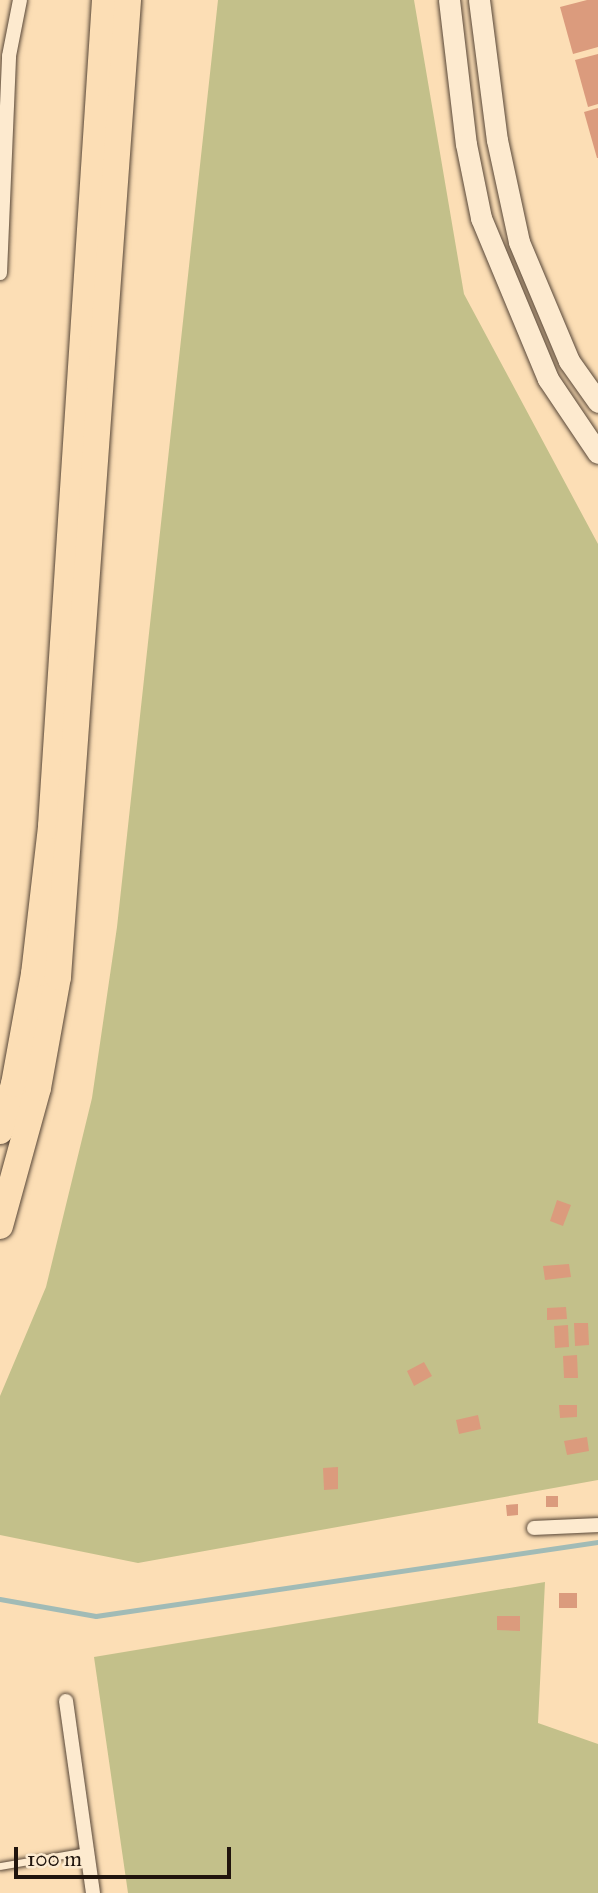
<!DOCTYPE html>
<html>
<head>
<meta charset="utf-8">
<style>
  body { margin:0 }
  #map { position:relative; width:598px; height:1893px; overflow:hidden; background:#fcdeb5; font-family:"IM FELL Great Primer",serif }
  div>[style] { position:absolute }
  .green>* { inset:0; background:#c3c08a }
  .stream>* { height:4.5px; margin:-2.25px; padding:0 2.25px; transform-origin:2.25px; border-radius:2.25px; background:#a1bbb6 }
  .building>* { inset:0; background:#db9b7d }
  .roads { filter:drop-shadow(0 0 2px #574637) drop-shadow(0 0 2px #574637) }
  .service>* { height:7px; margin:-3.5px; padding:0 3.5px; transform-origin:3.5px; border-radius:3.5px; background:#fdeacf }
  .minor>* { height:14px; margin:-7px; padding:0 7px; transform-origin:7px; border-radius:7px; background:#fdeacf }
  .secondary>* { height:21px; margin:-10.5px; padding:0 10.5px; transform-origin:10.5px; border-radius:10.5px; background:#fdeacf }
  .motorway>* { height:26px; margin:-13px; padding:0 13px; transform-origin:13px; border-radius:13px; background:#fcdeb5 }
  span { translate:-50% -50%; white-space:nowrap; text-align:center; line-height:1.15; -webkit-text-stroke:6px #fdeacf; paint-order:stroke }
  .scale { position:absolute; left:14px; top:1847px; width:217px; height:32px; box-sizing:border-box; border:4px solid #20140d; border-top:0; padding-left:9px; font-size:21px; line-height:24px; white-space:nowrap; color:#20140d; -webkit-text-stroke:5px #fdeacf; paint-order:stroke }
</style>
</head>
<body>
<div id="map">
  <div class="green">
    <div style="clip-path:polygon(218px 0,414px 0,464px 294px,598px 544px,598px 1480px,138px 1563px,0 1535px,0 1396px,46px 1287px,92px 1098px,117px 927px)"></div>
    <div style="clip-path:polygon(545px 1582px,538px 1723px,598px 1744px,598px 1893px,128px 1893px,94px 1657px)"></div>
  </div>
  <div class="stream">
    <div style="left:0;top:1599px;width:97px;rotate:10deg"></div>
    <div style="left:96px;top:1616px;width:507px;rotate:-8.39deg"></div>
  </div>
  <div class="building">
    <div style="clip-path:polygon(587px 0,598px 0,598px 47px,573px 54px,560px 7px)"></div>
    <div style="clip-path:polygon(598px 54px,598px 104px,588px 107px,575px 60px)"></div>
    <div style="clip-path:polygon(598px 108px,598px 158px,597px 158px,584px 112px)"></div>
    <div style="clip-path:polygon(557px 1200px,571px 1205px,563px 1226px,550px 1221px)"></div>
    <div style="clip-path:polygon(569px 1264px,571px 1277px,545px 1280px,543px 1266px)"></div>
    <div style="clip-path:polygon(566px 1307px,567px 1319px,547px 1320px,547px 1308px)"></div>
    <div style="clip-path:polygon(574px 1323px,588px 1323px,589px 1345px,575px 1346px)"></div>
    <div style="clip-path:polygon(568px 1325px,569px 1347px,555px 1348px,554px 1326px)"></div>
    <div style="clip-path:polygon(577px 1355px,578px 1378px,564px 1378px,563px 1356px)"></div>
    <div style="clip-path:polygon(424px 1362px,432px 1376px,414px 1386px,407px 1371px)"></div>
    <div style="clip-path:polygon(559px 1405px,577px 1405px,577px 1417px,560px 1418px)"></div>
    <div style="clip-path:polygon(478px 1415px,481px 1429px,459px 1434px,456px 1420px)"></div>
    <div style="clip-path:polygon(587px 1437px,589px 1451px,567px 1455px,564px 1441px)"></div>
    <div style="clip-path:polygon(338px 1467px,338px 1489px,324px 1490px,323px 1468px)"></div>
    <div style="clip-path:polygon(546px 1496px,558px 1496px,558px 1507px,546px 1507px)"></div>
    <div style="clip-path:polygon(518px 1504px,518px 1515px,507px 1516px,506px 1505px)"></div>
    <div style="clip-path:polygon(559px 1593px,577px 1593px,577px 1608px,559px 1608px)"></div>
    <div style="clip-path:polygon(497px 1616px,520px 1616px,520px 1631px,497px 1630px)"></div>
  </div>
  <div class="roads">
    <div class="service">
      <div style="left:0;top:1866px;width:88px;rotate:-9.8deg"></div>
    </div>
    <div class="minor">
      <div style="left:0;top:273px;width:217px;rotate:-87.6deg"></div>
      <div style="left:9px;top:56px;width:57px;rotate:-78.9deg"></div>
      <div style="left:534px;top:1528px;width:64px;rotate:-2.7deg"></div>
      <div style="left:66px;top:1701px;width:194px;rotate:82deg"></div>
    </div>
    <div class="secondary">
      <div style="left:449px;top:0;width:145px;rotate:83.3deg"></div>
      <div style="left:466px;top:144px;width:76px;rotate:78.5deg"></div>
      <div style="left:481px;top:218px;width:174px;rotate:67.4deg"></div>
      <div style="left:548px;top:379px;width:89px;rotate:56deg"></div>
      <div style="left:479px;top:0;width:141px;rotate:82.7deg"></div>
      <div style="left:497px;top:140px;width:104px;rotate:77.8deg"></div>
      <div style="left:519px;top:242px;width:129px;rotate:67.2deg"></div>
      <div style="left:569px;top:361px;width:50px;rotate:54.7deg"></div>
    </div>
    <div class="motorway">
      <div style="left:0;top:1131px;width:49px;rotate:-73.4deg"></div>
      <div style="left:14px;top:1084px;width:112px;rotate:-79.7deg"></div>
      <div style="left:34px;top:974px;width:149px;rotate:-83.4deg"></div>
      <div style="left:51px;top:826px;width:828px;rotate:-86.26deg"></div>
      <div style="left:0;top:1226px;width:143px;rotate:-74.6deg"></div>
      <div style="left:38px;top:1088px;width:113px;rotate:-79.8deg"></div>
      <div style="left:58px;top:977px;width:980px;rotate:-85.9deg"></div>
    </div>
  </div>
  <div class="scale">100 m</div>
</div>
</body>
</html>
